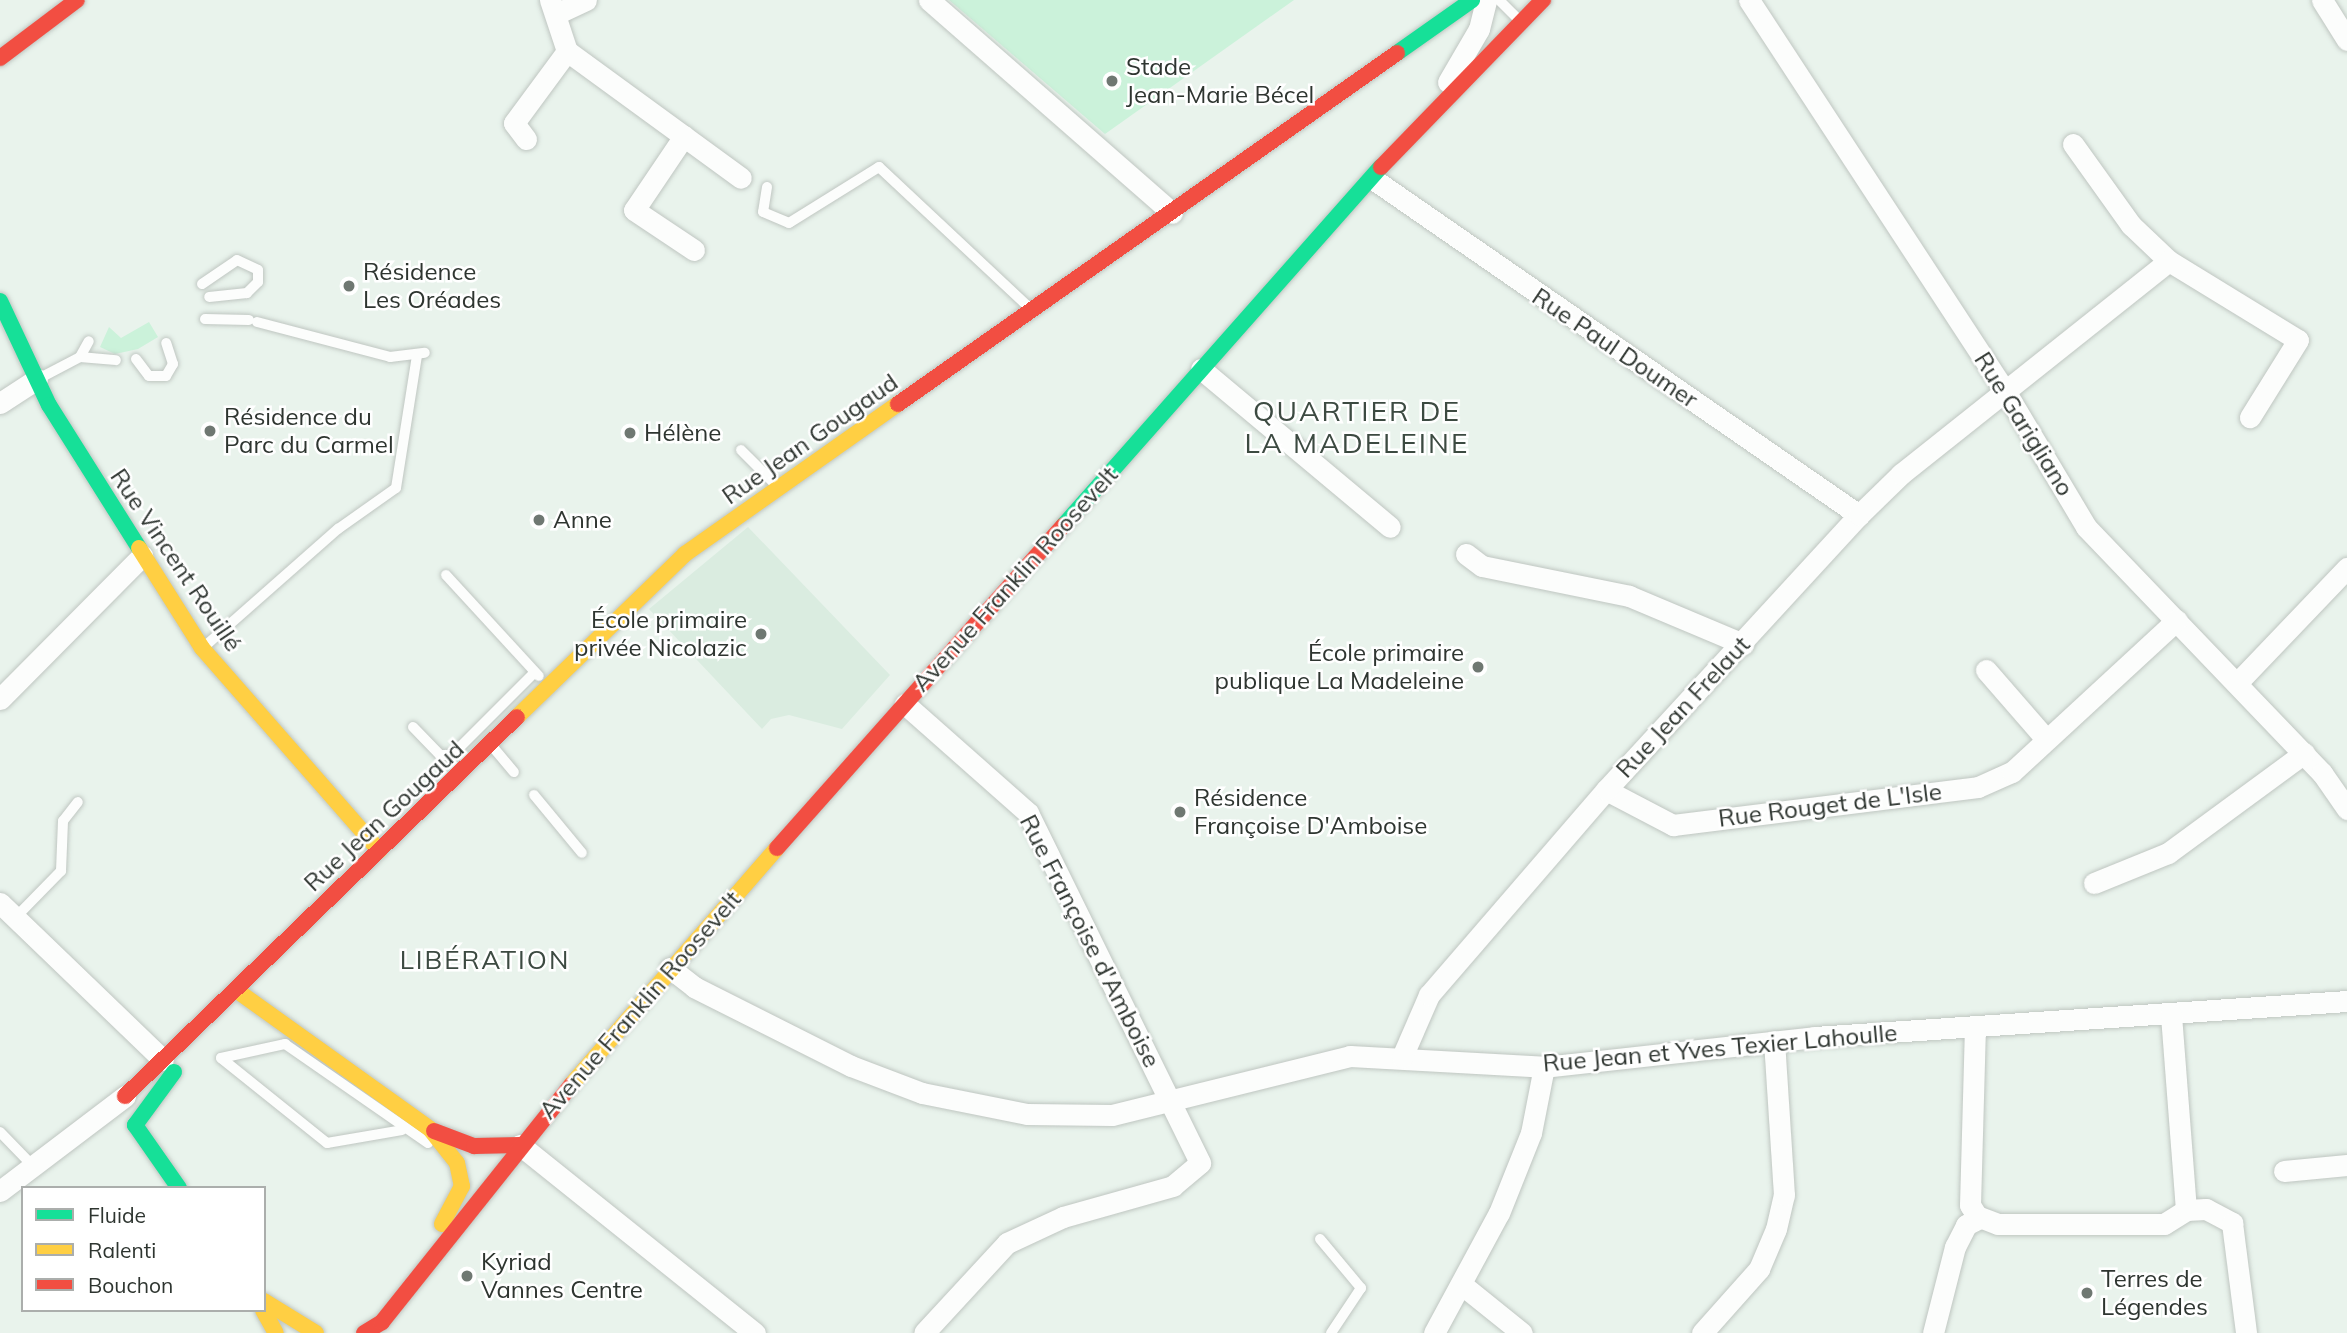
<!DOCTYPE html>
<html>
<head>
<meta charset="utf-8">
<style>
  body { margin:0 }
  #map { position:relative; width:2347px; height:1333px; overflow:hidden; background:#e9f3ec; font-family:Mulish,sans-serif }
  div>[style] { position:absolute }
  .built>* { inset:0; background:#daece0 }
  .green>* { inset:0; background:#cbf2da }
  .roads { filter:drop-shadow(0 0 2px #bfc6c1) drop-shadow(0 0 2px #bfc6c1) }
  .lane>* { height:10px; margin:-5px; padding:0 5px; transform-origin:5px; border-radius:5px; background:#fcfdfc }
  .street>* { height:21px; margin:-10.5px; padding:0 10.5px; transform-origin:10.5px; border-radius:10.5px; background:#fcfdfc }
  .fast>* { height:16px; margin:-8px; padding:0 8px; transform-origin:8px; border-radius:8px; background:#16e098 }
  .slow>* { height:16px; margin:-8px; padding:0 8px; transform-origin:8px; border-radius:8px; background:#ffcf43 }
  .jam>* { height:16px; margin:-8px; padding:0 8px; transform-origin:8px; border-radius:8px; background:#f24e42 }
  .dots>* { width:19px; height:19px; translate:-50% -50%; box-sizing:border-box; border:4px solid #fff; border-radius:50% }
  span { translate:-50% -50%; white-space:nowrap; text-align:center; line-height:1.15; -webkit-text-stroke:5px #fff; paint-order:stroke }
  .poi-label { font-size:24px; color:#2e3530 }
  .left { translate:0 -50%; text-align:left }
  .right { translate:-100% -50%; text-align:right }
  .street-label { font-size:24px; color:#2e3530 }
  .neighbourhood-label { font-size:26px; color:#3c4a41; letter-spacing:2px }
  .quarter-label { font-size:28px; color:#3c4a41; letter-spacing:2px }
  .legend { position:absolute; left:21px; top:1186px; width:245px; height:126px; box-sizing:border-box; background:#fff; border:2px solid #abaeac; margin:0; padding:9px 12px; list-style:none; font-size:21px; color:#2e3530 }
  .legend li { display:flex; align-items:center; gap:14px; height:35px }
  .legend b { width:35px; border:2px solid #abaeac }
</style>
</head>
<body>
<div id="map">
  <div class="built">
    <div style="clip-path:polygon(748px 527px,890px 675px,842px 729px,789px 715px,771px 719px,762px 729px,649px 609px)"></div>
  </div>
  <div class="green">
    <div style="clip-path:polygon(949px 0,1294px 0,1105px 134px)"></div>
    <div style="clip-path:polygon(149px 322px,158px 337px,138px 349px,115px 354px,100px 347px,109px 327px,121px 338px)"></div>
  </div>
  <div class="roads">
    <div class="lane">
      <div style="left:1499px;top:0;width:28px;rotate:45deg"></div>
      <div style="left:767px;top:187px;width:25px;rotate:99deg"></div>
      <div style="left:763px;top:212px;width:28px;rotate:23deg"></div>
      <div style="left:789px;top:223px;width:106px;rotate:-31.9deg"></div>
      <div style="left:879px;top:167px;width:208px;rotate:43.1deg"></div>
      <div style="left:202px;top:284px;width:42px;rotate:-34.4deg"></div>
      <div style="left:237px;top:260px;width:23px;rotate:25deg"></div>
      <div style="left:258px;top:270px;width:12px;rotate:90deg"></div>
      <div style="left:258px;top:282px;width:16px;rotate:135deg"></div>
      <div style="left:247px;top:293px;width:38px;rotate:174deg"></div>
      <div style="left:205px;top:319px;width:44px;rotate:1.3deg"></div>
      <div style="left:257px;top:322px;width:138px;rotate:14.7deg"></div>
      <div style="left:390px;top:357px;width:35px;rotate:-7deg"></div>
      <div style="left:80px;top:357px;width:36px;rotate:5deg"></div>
      <div style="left:136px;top:359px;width:21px;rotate:53deg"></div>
      <div style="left:149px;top:376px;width:17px"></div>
      <div style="left:166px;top:376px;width:14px;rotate:-60deg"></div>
      <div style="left:173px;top:364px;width:22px;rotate:-108deg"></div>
      <div style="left:40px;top:378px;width:45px;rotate:-27.7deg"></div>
      <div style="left:80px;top:357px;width:18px;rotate:-61deg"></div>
      <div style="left:741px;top:450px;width:51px;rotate:45deg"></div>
      <div style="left:446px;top:575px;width:137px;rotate:47.4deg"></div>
      <div style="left:204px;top:647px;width:179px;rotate:-41.4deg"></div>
      <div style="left:338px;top:529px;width:71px;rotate:-35.3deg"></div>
      <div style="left:396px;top:488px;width:135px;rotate:-81deg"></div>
      <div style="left:413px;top:727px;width:39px;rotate:46deg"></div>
      <div style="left:440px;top:755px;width:12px"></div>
      <div style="left:452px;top:755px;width:117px;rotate:-45deg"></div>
      <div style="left:492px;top:746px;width:34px;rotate:50deg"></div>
      <div style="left:534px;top:795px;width:75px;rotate:50.4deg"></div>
      <div style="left:15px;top:918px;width:66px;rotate:-45.6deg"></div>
      <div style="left:61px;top:871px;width:50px;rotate:-87.7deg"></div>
      <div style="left:63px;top:821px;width:24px;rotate:-52deg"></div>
      <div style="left:221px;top:1058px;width:66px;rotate:-12.3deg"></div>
      <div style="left:285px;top:1044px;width:174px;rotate:34.7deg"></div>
      <div style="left:221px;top:1058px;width:136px;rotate:38.7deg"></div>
      <div style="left:327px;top:1143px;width:76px;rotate:-9.8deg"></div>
      <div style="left:0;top:1132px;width:47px;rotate:45.9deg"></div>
      <div style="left:1320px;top:1239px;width:64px;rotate:50.1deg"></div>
      <div style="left:1361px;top:1288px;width:54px;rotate:123.7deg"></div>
    </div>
    <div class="street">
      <div style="left:550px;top:0;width:54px;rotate:71.6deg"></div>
      <div style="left:567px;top:51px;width:215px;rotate:36.1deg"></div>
      <div style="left:929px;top:0;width:323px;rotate:41.2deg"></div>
      <div style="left:1749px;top:0;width:467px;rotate:56.8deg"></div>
      <div style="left:2005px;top:391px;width:158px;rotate:59.2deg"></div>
      <div style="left:2086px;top:527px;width:341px;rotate:46.2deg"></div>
      <div style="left:2322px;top:773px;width:44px;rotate:55.2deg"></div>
      <div style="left:2322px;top:0;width:47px;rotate:58deg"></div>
      <div style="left:556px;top:14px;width:33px;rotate:-25deg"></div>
      <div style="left:1448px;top:82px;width:61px;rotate:-59.7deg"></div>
      <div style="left:1479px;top:29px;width:30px;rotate:-76deg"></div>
      <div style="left:684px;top:136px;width:89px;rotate:124deg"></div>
      <div style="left:634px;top:210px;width:72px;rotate:33.7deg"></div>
      <div style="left:526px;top:139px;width:20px;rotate:-127deg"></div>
      <div style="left:514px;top:123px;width:89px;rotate:-53.6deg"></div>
      <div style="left:2073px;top:144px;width:100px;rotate:54.4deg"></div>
      <div style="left:2131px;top:225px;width:52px;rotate:43.5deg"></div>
      <div style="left:1373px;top:179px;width:591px;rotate:34.66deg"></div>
      <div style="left:1201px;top:369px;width:246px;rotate:39.9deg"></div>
      <div style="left:0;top:403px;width:44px;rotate:-33deg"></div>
      <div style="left:1466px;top:554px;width:20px;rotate:37deg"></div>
      <div style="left:1482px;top:566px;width:150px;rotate:11.5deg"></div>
      <div style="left:1629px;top:596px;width:124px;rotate:22.8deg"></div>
      <div style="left:1986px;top:670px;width:91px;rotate:49deg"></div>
      <div style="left:2238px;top:682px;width:158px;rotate:-46.3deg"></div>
      <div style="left:0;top:699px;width:202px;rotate:-45.2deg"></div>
      <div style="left:905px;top:704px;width:164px;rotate:41.5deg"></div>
      <div style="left:1028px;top:813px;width:390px;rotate:63.8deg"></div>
      <div style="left:1200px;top:1163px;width:35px;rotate:140deg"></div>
      <div style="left:1173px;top:1186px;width:114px;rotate:164.3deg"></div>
      <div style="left:1063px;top:1217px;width:62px;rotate:155.1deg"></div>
      <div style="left:1007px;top:1243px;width:122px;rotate:132.7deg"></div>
      <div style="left:1606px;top:790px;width:76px;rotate:27.6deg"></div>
      <div style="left:1673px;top:825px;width:307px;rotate:-7.1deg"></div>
      <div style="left:1978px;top:787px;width:37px;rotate:-24deg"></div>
      <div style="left:2012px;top:772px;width:224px;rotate:-42.7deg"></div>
      <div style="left:2094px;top:883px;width:80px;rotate:-22.1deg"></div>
      <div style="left:2168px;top:853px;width:169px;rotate:-36.3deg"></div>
      <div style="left:0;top:903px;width:226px;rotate:43.9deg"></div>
      <div style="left:670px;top:968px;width:31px;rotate:38deg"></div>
      <div style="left:694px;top:987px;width:176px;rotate:26.7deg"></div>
      <div style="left:851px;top:1066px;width:76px;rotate:20.8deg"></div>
      <div style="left:922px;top:1093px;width:107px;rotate:11.3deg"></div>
      <div style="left:1027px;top:1114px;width:85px;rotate:0.7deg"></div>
      <div style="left:1112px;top:1115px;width:245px;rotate:-13.9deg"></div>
      <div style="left:1350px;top:1056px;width:194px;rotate:3.2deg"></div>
      <div style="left:1544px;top:1067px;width:273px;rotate:-6.3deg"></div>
      <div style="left:1815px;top:1037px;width:533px;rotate:-3.87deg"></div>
      <div style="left:1975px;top:1026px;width:179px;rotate:91.6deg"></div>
      <div style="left:1970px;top:1205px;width:13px;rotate:58deg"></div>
      <div style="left:1977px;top:1216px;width:22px;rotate:21deg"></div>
      <div style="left:1998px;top:1224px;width:166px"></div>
      <div style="left:2164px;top:1224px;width:26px;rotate:-32deg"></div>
      <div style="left:2186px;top:1210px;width:196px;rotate:-94.4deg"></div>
      <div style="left:1402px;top:1057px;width:68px;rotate:-66.5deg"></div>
      <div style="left:1429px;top:995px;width:271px;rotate:-49.2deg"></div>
      <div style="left:1606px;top:790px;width:374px;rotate:-47.4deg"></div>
      <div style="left:1859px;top:515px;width:59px;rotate:-44.3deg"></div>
      <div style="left:1901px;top:474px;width:342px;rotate:-38.5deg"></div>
      <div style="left:2169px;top:261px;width:151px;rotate:31.5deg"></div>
      <div style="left:2298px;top:340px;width:91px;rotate:121.9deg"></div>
      <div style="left:520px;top:1145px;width:301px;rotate:38.7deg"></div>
      <div style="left:2284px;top:1171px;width:63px;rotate:-5.4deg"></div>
      <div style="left:0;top:1191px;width:157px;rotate:-37.2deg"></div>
      <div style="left:2186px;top:1210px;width:20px;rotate:-3deg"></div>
      <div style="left:2206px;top:1209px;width:30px;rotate:28deg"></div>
      <div style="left:2232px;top:1223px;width:111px;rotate:82.7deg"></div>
      <div style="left:1461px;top:1284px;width:78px;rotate:38.8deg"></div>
      <div style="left:1434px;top:1333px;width:136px;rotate:-61.6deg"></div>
      <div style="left:1499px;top:1213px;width:86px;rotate:-68.2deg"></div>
      <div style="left:1531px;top:1133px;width:67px;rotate:-78.9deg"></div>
      <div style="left:1702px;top:1333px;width:86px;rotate:-48.3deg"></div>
      <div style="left:1759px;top:1269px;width:43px;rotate:-67deg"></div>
      <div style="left:1776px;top:1229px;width:35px;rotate:-77deg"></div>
      <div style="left:1784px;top:1195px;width:154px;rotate:-93.7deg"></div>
      <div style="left:1933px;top:1333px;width:89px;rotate:-75.7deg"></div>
      <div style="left:1955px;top:1247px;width:25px;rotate:-63deg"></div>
      <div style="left:1966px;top:1225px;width:16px;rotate:-27deg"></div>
    </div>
    <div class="fast">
      <div style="left:1397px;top:53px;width:92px;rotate:-35.2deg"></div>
      <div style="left:0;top:301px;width:115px;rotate:64.8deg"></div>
      <div style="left:49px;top:405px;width:169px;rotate:57.8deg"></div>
      <div style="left:1063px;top:526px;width:480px;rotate:-48.5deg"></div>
      <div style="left:174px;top:1072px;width:66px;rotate:126.3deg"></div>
      <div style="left:135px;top:1125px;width:77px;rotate:55.1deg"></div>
    </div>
    <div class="slow">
      <div style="left:139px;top:548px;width:118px;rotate:57.8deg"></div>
      <div style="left:202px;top:648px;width:269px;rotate:48.8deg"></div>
      <div style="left:517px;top:717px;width:234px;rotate:-44.1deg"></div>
      <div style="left:685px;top:554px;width:261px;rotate:-35.2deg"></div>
      <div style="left:236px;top:990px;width:239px;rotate:35.6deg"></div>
      <div style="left:430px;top:1129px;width:43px;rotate:51.5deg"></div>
      <div style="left:457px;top:1163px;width:24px;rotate:78deg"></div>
      <div style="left:462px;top:1186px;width:43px;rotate:117.8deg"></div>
      <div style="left:571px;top:1085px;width:314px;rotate:-49deg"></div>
      <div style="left:264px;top:1301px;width:61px;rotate:31.6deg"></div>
      <div style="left:263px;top:1310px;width:26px;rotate:61deg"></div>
    </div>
    <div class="jam">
      <div style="left:0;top:58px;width:96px;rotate:-37deg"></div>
      <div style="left:1381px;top:167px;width:233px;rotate:-45.9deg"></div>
      <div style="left:898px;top:404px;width:610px;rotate:-35.12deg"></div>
      <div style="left:777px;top:848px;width:431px;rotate:-48.4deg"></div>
      <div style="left:125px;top:1096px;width:545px;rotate:-44.03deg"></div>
      <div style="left:434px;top:1131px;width:43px;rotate:20.6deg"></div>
      <div style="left:474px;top:1146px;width:46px;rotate:-1.2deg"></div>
      <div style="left:364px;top:1333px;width:21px;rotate:-31deg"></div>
      <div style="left:382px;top:1322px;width:303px;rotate:-51.4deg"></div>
    </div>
  </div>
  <div class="dots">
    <div style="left:1112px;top:81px;background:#6f7872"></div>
    <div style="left:349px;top:286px;background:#6f7872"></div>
    <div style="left:210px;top:431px;background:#6f7872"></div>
    <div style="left:630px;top:433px;background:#6f7872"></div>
    <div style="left:539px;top:520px;background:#6f7872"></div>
    <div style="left:761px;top:634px;background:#6f7872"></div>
    <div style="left:1478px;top:667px;background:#6f7872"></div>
    <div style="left:1180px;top:812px;background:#6f7872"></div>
    <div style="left:467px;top:1276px;background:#6f7872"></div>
    <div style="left:2087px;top:1293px;background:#6f7872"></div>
  </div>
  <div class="poi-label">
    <span class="left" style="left:1126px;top:81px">Stade<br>Jean-Marie Bécel</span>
    <span class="left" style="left:363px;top:286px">Résidence<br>Les Oréades</span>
    <span class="left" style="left:224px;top:431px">Résidence du<br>Parc du Carmel</span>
    <span class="left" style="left:644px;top:433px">Hélène</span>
    <span class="left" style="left:553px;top:520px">Anne</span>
    <span class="right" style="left:747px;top:634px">École primaire<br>privée Nicolazic</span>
    <span class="right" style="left:1464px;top:667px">École primaire<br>publique La Madeleine</span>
    <span class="left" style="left:1194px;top:812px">Résidence<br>Françoise D'Amboise</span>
    <span class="left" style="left:481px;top:1276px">Kyriad<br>Vannes Centre</span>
    <span class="left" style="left:2101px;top:1293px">Terres de<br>Légendes</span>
  </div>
  <div class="street-label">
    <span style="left:1615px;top:348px;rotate:34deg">Rue Paul Doumer</span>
    <span style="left:2024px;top:424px;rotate:58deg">Rue Garigliano</span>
    <span style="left:810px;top:439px;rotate:-35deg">Rue Jean Gougaud</span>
    <span style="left:176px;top:560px;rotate:56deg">Rue Vincent Rouillé</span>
    <span style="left:1015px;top:579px;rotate:-48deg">Avenue Franklin Roosevelt</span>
    <span style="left:1683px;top:707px;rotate:-47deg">Rue Jean Frelaut</span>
    <span style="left:1830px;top:805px;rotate:-7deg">Rue Rouget de L'Isle</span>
    <span style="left:384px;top:816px;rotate:-43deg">Rue Jean Gougaud</span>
    <span style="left:1090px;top:941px;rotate:63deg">Rue Françoise d'Amboise</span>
    <span style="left:640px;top:1005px;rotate:-49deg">Avenue Franklin Roosevelt</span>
    <span style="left:1720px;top:1048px;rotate:-5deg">Rue Jean et Yves Texier Lahoulle</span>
  </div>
  <div class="neighbourhood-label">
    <span style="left:485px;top:960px">LIBÉRATION</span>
  </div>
  <div class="quarter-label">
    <span style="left:1357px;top:427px">QUARTIER DE<br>LA MADELEINE</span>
  </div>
  <ul class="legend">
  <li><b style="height:9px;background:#16e098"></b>Fluide</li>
  <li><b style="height:9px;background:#ffcf43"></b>Ralenti</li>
  <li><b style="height:9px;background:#f24e42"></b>Bouchon</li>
  </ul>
</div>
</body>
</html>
